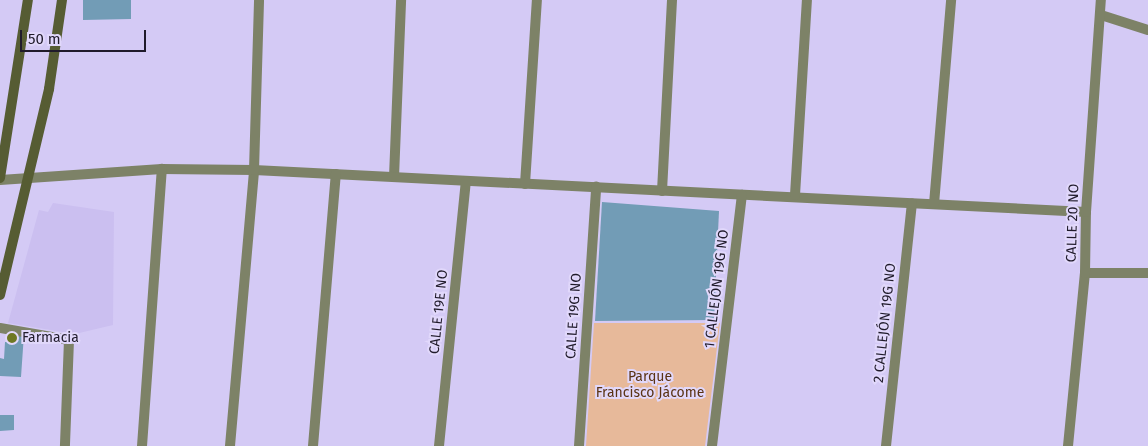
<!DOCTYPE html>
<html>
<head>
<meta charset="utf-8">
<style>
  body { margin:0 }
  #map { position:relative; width:1148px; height:446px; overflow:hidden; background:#d4caf5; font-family:"Fira Sans",sans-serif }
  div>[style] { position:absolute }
  .built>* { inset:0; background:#cbbff0 }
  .green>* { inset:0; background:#e7b99a }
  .building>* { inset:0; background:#729cb6 }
  .minor>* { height:10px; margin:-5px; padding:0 5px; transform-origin:5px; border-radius:5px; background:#7d8267 }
  .secondary>* { height:10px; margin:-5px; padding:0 5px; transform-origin:5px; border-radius:5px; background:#565c33 }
  .dots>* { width:14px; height:14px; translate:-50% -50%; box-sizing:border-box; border:2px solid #e1d8fb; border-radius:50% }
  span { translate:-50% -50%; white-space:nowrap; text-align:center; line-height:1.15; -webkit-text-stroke:4px #e1d8fb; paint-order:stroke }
  .street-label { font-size:14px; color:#201b2b }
  .poi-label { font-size:14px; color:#201b2b }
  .left { translate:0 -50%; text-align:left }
  .park-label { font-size:14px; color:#5a3313 }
  .scale { position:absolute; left:20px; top:30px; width:126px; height:22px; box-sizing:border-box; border:2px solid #201b2b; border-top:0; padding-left:6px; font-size:15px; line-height:18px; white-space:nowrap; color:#201b2b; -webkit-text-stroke:4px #e1d8fb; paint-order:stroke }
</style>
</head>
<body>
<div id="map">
  <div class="built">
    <div style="clip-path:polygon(53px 203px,114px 212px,113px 325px,75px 334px,8px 323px,39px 210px,48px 212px)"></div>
  </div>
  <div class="green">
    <div style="clip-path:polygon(594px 323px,720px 323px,705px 446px,586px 446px)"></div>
  </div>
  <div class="building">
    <div style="clip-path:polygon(83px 0,131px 0,131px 19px,83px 20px)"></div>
    <div style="clip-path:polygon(602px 202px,719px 211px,714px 320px,595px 321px)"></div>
    <div style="clip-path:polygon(10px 333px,24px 334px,21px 377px,0 376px,0 358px,4px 359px,5px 342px,9px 342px)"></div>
    <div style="clip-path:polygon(0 415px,14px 415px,14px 430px,0 431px)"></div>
  </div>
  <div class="minor">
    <div style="left:1101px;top:15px;width:49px;rotate:17.7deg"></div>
    <div style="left:394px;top:177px;width:177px;rotate:-87.7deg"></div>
    <div style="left:0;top:180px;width:162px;rotate:-3.9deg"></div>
    <div style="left:162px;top:169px;width:92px;rotate:0.6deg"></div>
    <div style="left:254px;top:170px;width:833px;rotate:2.89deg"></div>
    <div style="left:525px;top:184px;width:184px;rotate:-86.3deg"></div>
    <div style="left:662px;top:191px;width:191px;rotate:-87deg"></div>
    <div style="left:795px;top:195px;width:195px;rotate:-86.5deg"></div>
    <div style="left:934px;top:204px;width:205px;rotate:-85.2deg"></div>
    <div style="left:1085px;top:273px;width:63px"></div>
    <div style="left:0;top:328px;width:70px;rotate:9.9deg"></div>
    <div style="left:69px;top:340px;width:106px;rotate:92.2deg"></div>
    <div style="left:142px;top:446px;width:278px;rotate:-85.9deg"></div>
    <div style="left:230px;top:446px;width:277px;rotate:-85deg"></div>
    <div style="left:254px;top:170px;width:170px;rotate:-88.3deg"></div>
    <div style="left:313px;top:446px;width:273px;rotate:-85.2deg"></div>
    <div style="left:439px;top:446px;width:266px;rotate:-84.2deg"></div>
    <div style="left:579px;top:446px;width:260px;rotate:-86.2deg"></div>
    <div style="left:712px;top:446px;width:253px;rotate:-83.2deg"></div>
    <div style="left:886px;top:446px;width:244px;rotate:-83.9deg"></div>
    <div style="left:1068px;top:446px;width:174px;rotate:-84.4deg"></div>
    <div style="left:1085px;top:273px;width:61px;rotate:-89.1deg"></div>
    <div style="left:1086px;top:212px;width:213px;rotate:-86deg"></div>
  </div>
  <div class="secondary">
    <div style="left:0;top:178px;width:180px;rotate:-81.1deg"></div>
    <div style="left:0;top:295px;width:212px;rotate:-76.6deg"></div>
    <div style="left:49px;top:89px;width:90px;rotate:-81.7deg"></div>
  </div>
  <div class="dots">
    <div style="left:12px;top:338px;background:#6e7824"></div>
  </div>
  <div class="street-label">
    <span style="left:1073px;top:223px;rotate:-88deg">CALLE 20 NO</span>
    <span style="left:717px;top:289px;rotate:-83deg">1 CALLEJÓN 19G NO</span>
    <span style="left:439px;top:312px;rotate:-84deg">CALLE 19E NO</span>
    <span style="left:574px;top:316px;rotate:-86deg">CALLE 19G NO</span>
    <span style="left:885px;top:323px;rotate:-84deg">2 CALLEJÓN 19G NO</span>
  </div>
  <div class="poi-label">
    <span class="left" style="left:22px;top:338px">Farmacia</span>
  </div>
  <div class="park-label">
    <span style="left:650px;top:385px">Parque<br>Francisco Jácome</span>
  </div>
  <div class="scale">50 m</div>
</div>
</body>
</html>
